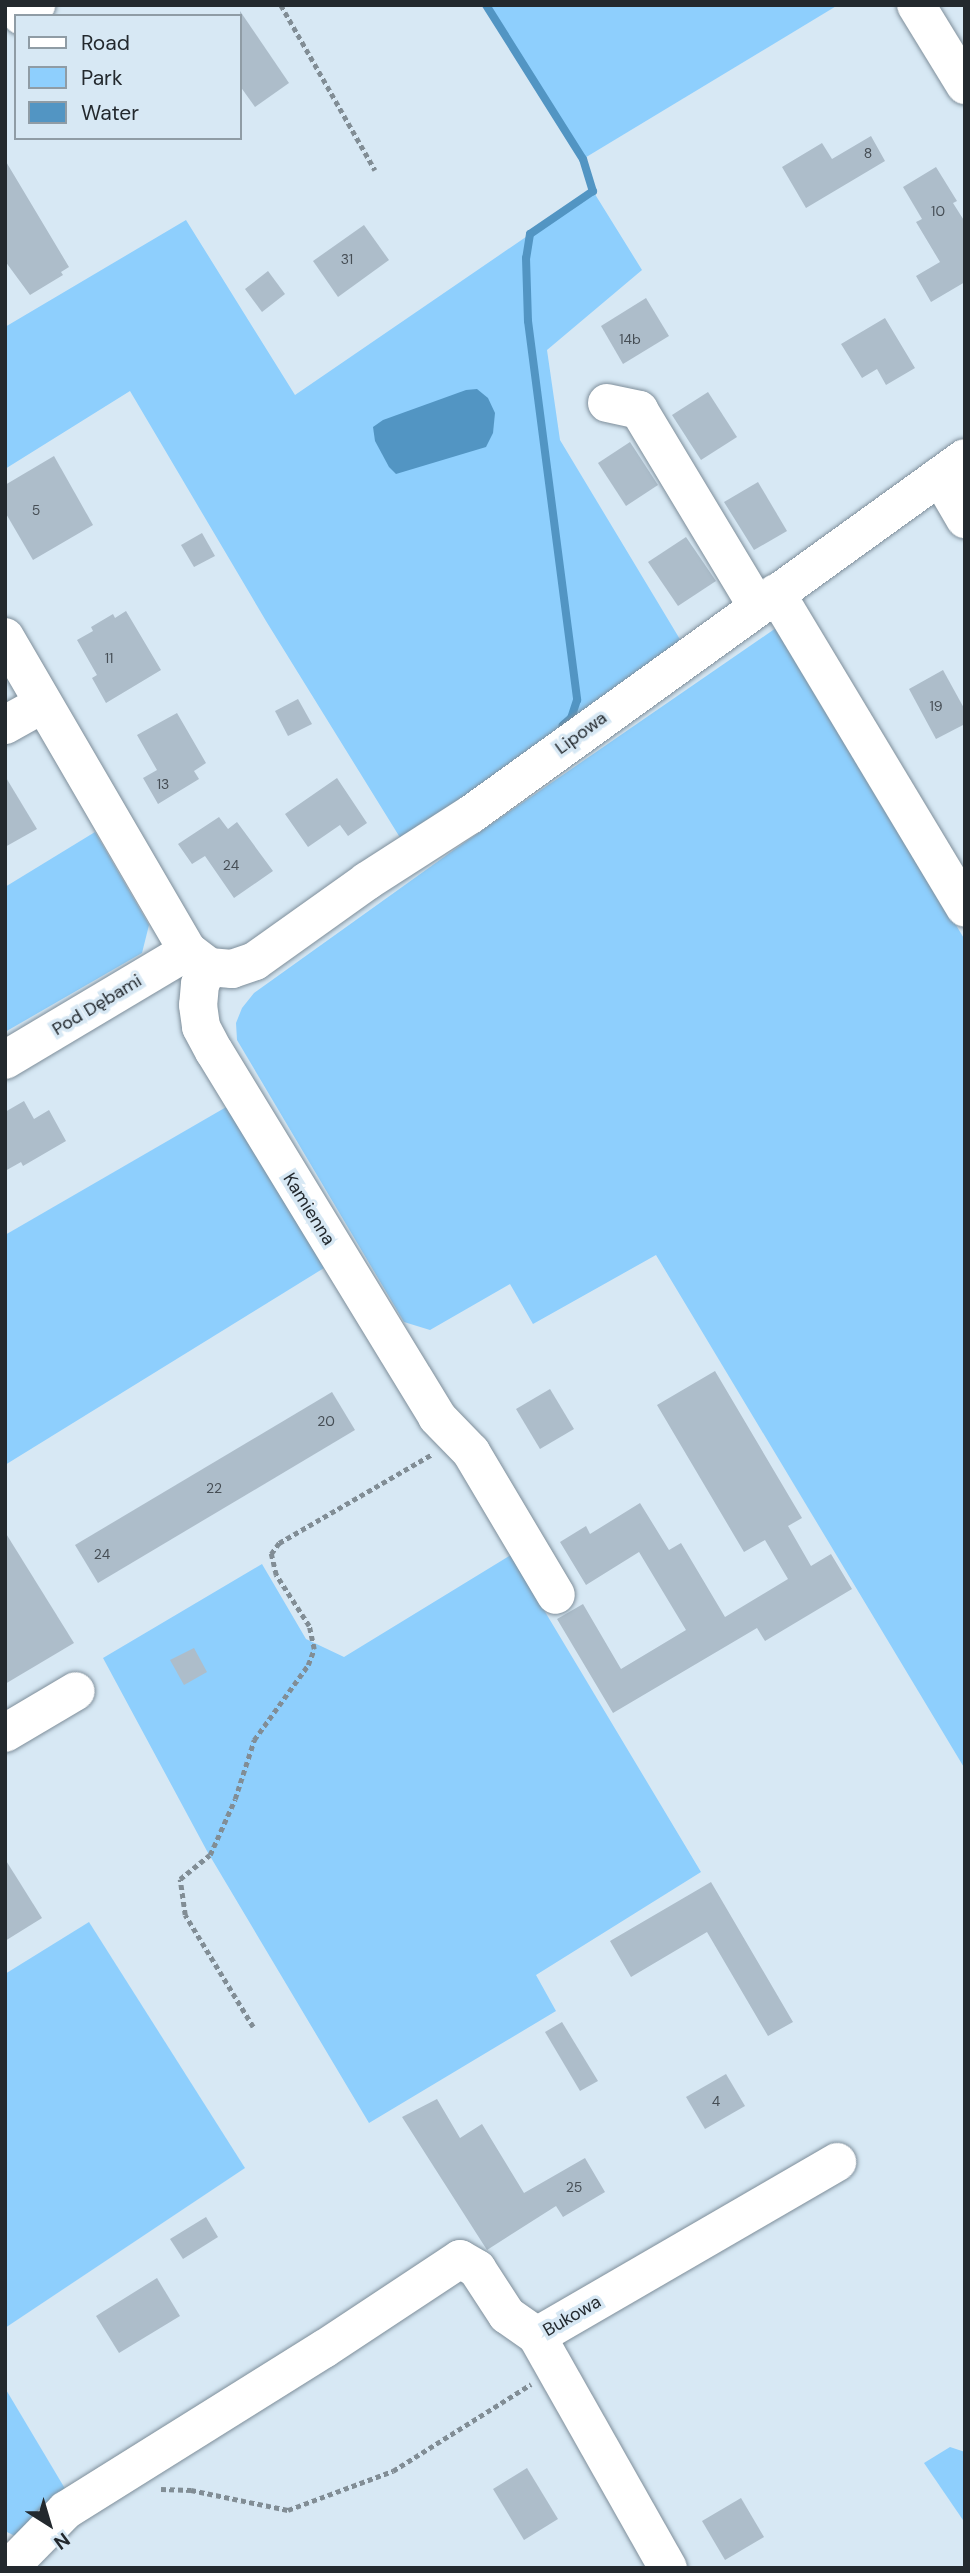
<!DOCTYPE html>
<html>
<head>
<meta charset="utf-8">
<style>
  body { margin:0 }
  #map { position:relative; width:970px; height:2573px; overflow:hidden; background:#d7e8f4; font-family:"DM Sans",sans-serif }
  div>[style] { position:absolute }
  .green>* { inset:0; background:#8ecffd }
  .water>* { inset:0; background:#5295c3 }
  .stream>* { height:8px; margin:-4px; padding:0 4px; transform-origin:4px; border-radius:4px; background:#5295c3 }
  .building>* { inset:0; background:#adbdca }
  .path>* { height:4.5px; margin-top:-2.25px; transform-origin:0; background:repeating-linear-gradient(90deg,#818d95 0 5px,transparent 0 8.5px) }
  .roads { filter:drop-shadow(0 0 2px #7e8e9a) drop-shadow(0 0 2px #7e8e9a) }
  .minor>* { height:38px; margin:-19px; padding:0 19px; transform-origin:19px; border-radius:19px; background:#fff }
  span { translate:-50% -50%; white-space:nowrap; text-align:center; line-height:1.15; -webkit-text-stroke:7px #d7e8f4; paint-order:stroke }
  .number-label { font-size:14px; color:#464e55 }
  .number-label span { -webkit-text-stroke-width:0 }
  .street-label { font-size:18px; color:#23292e }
  .frame { position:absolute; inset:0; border:7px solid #23292e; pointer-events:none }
  .legend { position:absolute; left:14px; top:14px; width:228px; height:126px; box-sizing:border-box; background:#d7e8f4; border:2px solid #8f9ca5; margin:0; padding:9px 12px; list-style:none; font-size:21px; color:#23292e }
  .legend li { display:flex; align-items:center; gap:14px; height:35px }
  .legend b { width:35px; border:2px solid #8f9ca5 }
  .north { position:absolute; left:14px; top:2489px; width:70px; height:70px; -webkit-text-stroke:5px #d7e8f4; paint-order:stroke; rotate:143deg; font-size:19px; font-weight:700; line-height:28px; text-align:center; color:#23292e }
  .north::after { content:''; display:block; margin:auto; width:24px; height:32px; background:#23292e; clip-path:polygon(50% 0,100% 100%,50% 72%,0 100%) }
</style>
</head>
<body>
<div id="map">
  <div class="green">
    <div style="clip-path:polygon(486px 5px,838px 5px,583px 159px)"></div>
    <div style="clip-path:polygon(593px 191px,642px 270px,547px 350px,560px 440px,681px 641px,404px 844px,266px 621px,130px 391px,5px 469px,5px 327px,186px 220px,295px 395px)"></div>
    <div style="clip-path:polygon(776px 628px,965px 940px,965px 1769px,656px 1255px,533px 1324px,510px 1284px,430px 1330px,404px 1322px,237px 1040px,236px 1023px,242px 1008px,254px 993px,451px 852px)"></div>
    <div style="clip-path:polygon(95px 832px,149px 925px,142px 953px,5px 1032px,5px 887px)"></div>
    <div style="clip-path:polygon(228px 1106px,324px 1268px,5px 1465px,5px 1235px)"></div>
    <div style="clip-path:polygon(511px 1555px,701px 1872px,536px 1975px,556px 2011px,369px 2123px,207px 1851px,103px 1658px,262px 1564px,306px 1639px,344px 1657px)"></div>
    <div style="clip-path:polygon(89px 1922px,245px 2168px,5px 2328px,5px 1974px)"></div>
    <div style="clip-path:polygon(5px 2388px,67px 2492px,15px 2536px,5px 2531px)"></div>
    <div style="clip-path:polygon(950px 2447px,965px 2452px,965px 2523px,924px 2463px)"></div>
  </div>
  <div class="water">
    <div style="clip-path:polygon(477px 389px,488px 398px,495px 413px,493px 433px,486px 447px,396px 474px,389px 467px,375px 441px,373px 427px,383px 420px,466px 390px)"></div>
  </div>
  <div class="stream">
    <div style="left:486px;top:5px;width:182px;rotate:57.8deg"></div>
    <div style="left:583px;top:159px;width:34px;rotate:73deg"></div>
    <div style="left:593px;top:191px;width:76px;rotate:145.7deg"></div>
    <div style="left:530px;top:234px;width:24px;rotate:99deg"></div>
    <div style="left:526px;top:258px;width:63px;rotate:88.2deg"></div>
    <div style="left:528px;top:321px;width:382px;rotate:82.6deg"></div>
    <div style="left:577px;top:700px;width:19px;rotate:108deg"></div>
    <div style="left:571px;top:718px;width:11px;rotate:139deg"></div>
  </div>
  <div class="building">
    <div style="clip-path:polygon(240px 11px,289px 83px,255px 107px,240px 86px)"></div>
    <div style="clip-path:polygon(871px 136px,885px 161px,806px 208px,782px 167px,822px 143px,832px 159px)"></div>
    <div style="clip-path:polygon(5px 160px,69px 267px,61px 272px,63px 275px,30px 295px,5px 261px)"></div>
    <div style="clip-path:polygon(936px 167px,957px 201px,953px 203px,965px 222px,965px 282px,931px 302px,916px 276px,940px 262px,916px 222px,922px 219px,903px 187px)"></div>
    <div style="clip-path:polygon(364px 225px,389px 260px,338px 297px,313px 261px)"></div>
    <div style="clip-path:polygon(268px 271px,285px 294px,262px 312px,245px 289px)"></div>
    <div style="clip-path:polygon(646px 298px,669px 336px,623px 364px,601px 326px)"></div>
    <div style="clip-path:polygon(885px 318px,915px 368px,886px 385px,877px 369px,862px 378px,841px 344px)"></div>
    <div style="clip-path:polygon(708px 392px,737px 437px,701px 460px,672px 415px)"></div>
    <div style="clip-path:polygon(630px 442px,658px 485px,626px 506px,598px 463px)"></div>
    <div style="clip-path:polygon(54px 456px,93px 525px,33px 560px,5px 512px,5px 485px)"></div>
    <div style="clip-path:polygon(758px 482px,787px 531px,754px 550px,724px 502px)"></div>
    <div style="clip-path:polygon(202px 533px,215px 556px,194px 567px,181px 545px)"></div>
    <div style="clip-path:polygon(686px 537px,716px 581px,678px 606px,648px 562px)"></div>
    <div style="clip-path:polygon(126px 611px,161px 670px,106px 703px,92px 678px,97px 675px,77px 640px,93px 631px,91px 627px,113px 614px,115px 618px)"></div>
    <div style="clip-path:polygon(943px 670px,965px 710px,965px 724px,936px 739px,909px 689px)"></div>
    <div style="clip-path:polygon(298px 699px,312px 724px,288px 736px,275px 711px)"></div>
    <div style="clip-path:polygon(177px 713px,206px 763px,194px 771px,199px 779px,158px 804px,143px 778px,157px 770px,137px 735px)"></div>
    <div style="clip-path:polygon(5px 776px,37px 829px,5px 847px)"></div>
    <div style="clip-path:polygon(337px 778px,367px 823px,348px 836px,340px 825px,308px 847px,285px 814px)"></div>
    <div style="clip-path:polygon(219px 817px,228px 829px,237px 822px,273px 871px,234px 898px,205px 856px,192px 864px,178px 844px)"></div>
    <div style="clip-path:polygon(24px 1101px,34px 1119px,49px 1110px,66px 1141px,23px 1166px,21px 1162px,5px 1171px,5px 1112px)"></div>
    <div style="clip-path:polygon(715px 1371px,802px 1518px,788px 1526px,811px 1566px,831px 1554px,852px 1589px,765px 1641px,757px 1628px,613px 1713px,557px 1619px,583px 1604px,621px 1669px,686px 1630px,639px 1552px,586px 1585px,560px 1542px,586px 1526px,590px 1534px,640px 1503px,669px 1550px,681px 1543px,725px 1617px,788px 1579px,765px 1540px,744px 1552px,657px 1405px)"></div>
    <div style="clip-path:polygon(550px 1389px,574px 1429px,540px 1449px,516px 1409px)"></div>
    <div style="clip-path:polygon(332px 1392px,355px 1430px,98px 1583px,75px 1545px)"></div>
    <div style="clip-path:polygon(5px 1532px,74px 1643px,5px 1684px)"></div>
    <div style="clip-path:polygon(194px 1648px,207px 1672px,184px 1685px,170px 1660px)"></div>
    <div style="clip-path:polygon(5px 1859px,42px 1918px,5px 1941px)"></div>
    <div style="clip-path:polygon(711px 1882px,793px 2022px,768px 2036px,707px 1932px,631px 1977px,610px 1941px)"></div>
    <div style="clip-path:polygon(562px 2022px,598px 2081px,580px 2091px,545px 2032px)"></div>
    <div style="clip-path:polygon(726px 2074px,745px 2106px,705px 2129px,686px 2097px)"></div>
    <div style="clip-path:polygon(437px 2099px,460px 2138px,482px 2124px,524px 2193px,585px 2158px,605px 2192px,563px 2217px,556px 2206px,487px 2250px,402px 2117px)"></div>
    <div style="clip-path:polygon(206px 2217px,218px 2237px,183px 2259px,170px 2239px)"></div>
    <div style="clip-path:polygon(157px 2278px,180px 2316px,119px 2353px,96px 2316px)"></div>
    <div style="clip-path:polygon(527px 2468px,558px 2519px,524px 2540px,493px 2489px)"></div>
    <div style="clip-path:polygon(741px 2498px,764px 2537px,725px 2560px,702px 2521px)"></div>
  </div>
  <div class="path">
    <div style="left:281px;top:5px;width:190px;rotate:60.3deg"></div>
    <div style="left:253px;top:2027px;width:131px;rotate:-121.3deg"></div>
    <div style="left:185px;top:1915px;width:36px;rotate:-98deg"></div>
    <div style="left:180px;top:1879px;width:38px;rotate:-39deg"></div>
    <div style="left:210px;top:1855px;width:61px;rotate:-65.9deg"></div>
    <div style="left:235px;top:1799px;width:62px;rotate:-72.1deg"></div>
    <div style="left:254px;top:1740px;width:92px;rotate:-54.2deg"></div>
    <div style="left:308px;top:1665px;width:17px;rotate:-69deg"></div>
    <div style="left:314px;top:1649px;width:24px;rotate:-102deg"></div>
    <div style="left:309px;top:1626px;width:61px;rotate:-122.9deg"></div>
    <div style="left:276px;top:1575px;width:22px;rotate:-103deg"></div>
    <div style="left:271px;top:1554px;width:14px;rotate:-54deg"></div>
    <div style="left:279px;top:1543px;width:176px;rotate:-30.1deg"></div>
    <div style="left:161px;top:2489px;width:30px;rotate:2deg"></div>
    <div style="left:191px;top:2490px;width:99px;rotate:11.7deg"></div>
    <div style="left:288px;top:2510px;width:112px;rotate:-20.4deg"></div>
    <div style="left:393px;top:2471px;width:163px;rotate:-32.2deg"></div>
  </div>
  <div class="roads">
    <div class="minor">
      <div style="left:916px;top:5px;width:94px;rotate:58.5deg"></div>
      <div style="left:22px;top:16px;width:18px;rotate:-38deg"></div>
      <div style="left:607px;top:403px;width:33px;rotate:12deg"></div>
      <div style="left:639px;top:410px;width:227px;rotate:59deg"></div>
      <div style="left:940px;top:476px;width:50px;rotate:59.8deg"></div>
      <div style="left:776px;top:593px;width:367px;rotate:59deg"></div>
      <div style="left:5px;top:637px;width:363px;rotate:59.8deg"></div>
      <div style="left:188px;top:951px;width:26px;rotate:37deg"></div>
      <div style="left:209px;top:967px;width:23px;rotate:5deg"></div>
      <div style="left:232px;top:969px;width:24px;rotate:-19deg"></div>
      <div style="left:255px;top:961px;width:138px;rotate:-35.5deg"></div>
      <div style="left:367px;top:881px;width:122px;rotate:-32.7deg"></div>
      <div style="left:470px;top:815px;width:610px;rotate:-35.8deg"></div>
      <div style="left:5px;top:725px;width:43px;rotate:-28.9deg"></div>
      <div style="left:209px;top:967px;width:19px;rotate:118deg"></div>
      <div style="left:200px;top:984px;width:21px;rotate:95deg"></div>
      <div style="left:198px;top:1005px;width:22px;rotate:82deg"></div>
      <div style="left:201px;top:1027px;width:27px;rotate:62deg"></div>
      <div style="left:214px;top:1051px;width:429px;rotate:58.6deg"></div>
      <div style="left:437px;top:1417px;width:49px;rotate:45.8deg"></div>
      <div style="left:471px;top:1452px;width:166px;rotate:59.3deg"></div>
      <div style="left:5px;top:1060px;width:213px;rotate:-30.8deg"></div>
      <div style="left:5px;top:1733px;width:82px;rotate:-30.6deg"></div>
      <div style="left:16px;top:2561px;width:71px;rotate:-45.6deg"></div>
      <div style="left:66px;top:2510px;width:304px;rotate:-32deg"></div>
      <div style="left:324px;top:2349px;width:163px;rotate:-33.5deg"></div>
      <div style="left:460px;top:2259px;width:20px;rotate:30deg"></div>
      <div style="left:477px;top:2269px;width:55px;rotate:56.9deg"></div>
      <div style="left:507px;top:2315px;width:37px;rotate:35deg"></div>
      <div style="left:668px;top:2568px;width:266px;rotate:-119.5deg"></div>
      <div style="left:537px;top:2336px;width:347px;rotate:-30.1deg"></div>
    </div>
  </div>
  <div class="number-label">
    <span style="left:868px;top:153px">8</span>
    <span style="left:938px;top:211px">10</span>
    <span style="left:347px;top:259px">31</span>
    <span style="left:630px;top:339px">14b</span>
    <span style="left:36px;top:510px">5</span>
    <span style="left:109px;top:658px">11</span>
    <span style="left:936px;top:706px">19</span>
    <span style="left:163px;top:784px">13</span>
    <span style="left:231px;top:865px">24</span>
    <span style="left:326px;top:1421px">20</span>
    <span style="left:214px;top:1488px">22</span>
    <span style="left:102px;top:1554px">24</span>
    <span style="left:716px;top:2101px">4</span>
    <span style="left:574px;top:2187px">25</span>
  </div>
  <div class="street-label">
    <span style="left:581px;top:733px;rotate:-36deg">Lipowa</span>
    <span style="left:97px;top:1005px;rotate:-31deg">Pod Dębami</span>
    <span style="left:309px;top:1209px;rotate:58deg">Kamienna</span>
    <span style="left:572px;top:2316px;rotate:-30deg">Bukowa</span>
  </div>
  <div class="frame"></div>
  <ul class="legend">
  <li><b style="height:9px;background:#fff"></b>Road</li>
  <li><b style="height:19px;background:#8ecffd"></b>Park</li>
  <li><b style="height:19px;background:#5295c3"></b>Water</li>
  </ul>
  <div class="north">N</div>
</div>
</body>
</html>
